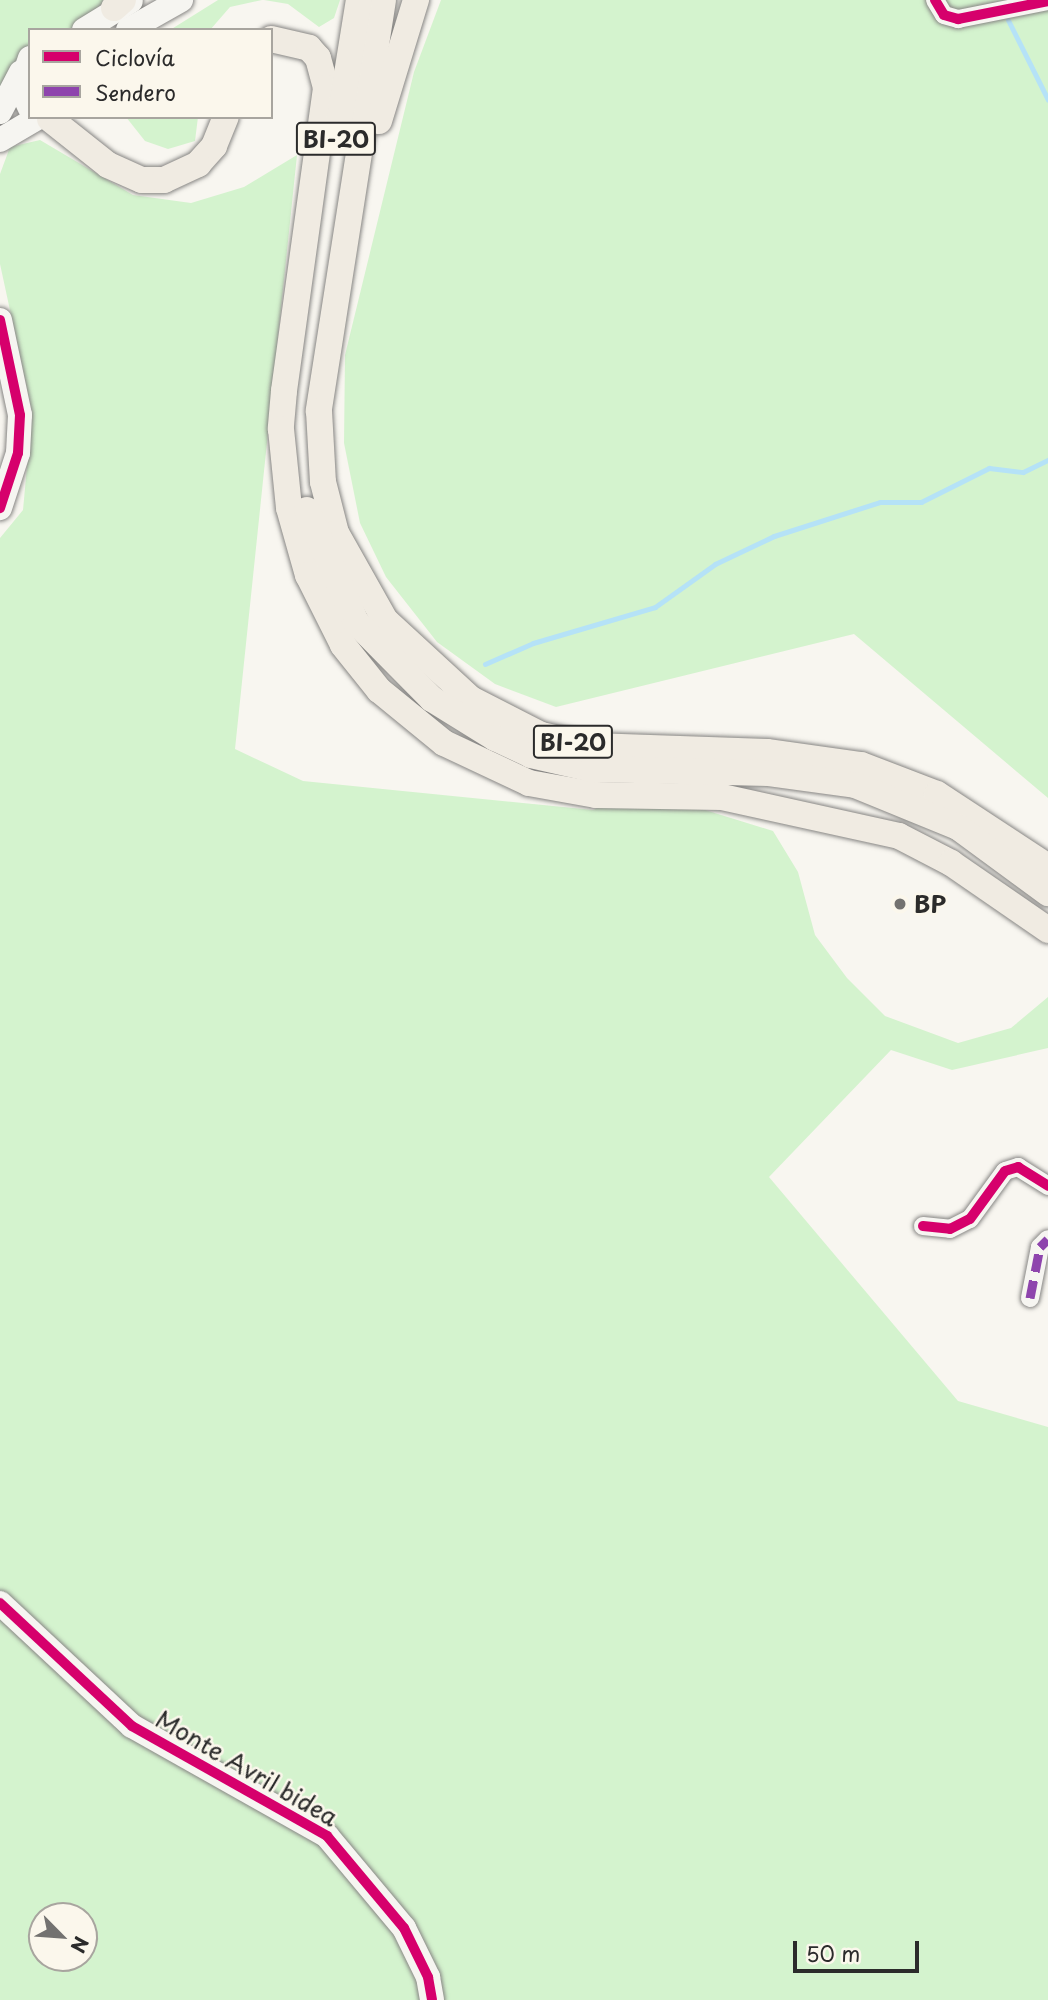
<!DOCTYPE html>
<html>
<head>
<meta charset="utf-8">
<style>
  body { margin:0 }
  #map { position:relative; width:1048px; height:2000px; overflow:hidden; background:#f8f6f0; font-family:"Playpen Sans",sans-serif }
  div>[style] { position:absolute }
  .green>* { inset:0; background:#d4f3ce }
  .stream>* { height:5px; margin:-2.5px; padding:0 2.5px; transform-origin:2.5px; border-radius:2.5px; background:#b5e2f7 }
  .roads { filter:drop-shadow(0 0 2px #878684) drop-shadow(0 0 2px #878684) }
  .street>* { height:18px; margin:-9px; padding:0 9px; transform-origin:9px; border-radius:9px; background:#f6f5f1 }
  .secondary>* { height:24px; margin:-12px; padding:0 12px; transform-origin:12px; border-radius:12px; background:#f6f5f1 }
  .primary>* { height:26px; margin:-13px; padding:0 13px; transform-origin:13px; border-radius:13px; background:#f0ebe2 }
  .quiet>* { height:9px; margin-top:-4.5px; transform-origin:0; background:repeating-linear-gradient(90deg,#8e44ad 0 18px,transparent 0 27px) }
  .cycleway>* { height:10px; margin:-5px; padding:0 5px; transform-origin:5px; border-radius:5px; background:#d6006c }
  .dots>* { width:19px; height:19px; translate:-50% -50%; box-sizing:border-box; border:4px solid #fbf7ec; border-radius:50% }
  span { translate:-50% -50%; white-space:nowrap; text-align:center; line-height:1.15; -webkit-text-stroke:5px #fbf7ec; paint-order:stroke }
  .shield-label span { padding:2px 5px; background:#fbf7ec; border:2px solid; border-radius:5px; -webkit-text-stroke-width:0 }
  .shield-label { font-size:23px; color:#2b2b2b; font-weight:700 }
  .poi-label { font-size:24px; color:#2b2b2b; font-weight:700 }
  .left { translate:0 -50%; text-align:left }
  .street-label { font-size:24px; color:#2b2b2b }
  .legend { position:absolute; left:28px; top:28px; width:245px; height:91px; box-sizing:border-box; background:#fbf7ec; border:2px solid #a8a59f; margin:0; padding:9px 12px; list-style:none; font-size:21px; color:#2b2b2b }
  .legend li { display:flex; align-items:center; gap:14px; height:35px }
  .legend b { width:35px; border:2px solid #a8a59f }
  .north { position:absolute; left:28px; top:1902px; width:70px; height:70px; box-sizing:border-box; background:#fbf7ec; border:2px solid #a8a59f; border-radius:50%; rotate:115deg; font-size:19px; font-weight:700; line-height:28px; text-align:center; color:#2b2b2b }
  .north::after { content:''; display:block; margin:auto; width:24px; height:32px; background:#737270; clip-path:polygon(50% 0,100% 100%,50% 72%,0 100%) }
  .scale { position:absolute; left:793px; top:1941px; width:126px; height:32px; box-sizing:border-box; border:4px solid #2b2b2b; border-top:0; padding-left:9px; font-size:21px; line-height:24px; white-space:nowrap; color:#2b2b2b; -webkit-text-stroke:5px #fbf7ec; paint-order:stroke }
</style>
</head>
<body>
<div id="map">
  <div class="green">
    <div style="clip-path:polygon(0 0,107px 0,70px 30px,30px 30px,30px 49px,0 95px)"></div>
    <div style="clip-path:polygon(218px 0,262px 0,230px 7px,210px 30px,170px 30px)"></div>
    <div style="clip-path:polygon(264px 0,340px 0,334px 18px,319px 27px,288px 4px)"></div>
    <div style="clip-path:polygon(441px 0,1048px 0,1048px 798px,854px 634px,556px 707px,495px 684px,437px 642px,386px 577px,360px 523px,344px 443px,345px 355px,414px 72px)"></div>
    <div style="clip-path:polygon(126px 117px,198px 117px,195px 141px,168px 149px,145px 141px)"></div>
    <div style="clip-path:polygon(evenodd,40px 140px,133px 195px,191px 203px,244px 187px,297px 155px,235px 749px,303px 781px,593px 810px,621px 798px,705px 810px,773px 831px,798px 872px,815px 935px,847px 978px,885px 1016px,958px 1043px,1011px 1028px,1048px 997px,1048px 1048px,952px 1070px,891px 1050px,769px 1177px,958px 1401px,1048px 1427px,1048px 2000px,0 2000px,0 538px,23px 510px,32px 412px,0 264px,0 174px,10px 147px,40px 140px,42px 1916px,84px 1916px,84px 1958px,42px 1958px,42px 1916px)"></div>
  </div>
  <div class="stream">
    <div style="left:1008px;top:20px;width:89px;rotate:63.4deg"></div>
    <div style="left:485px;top:664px;width:52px;rotate:-23.6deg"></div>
    <div style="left:533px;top:643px;width:127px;rotate:-16.4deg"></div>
    <div style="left:655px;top:607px;width:74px;rotate:-35.6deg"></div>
    <div style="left:715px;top:564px;width:65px;rotate:-25.4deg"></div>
    <div style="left:774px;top:536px;width:111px;rotate:-17.8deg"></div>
    <div style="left:880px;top:502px;width:41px"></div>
    <div style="left:921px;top:502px;width:76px;rotate:-26.6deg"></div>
    <div style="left:989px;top:468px;width:34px;rotate:7deg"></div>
    <div style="left:1023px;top:472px;width:28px;rotate:-26deg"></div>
  </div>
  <div class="roads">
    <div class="street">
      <div style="left:935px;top:0;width:17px;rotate:59deg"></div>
      <div style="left:944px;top:15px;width:15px;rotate:16deg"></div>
      <div style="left:958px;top:19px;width:92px;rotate:-11.3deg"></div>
      <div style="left:923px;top:1226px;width:27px;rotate:6deg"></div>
      <div style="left:950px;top:1229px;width:22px;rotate:-27deg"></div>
      <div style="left:970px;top:1219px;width:59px;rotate:-53.9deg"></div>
      <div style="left:1005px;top:1171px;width:14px;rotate:-17deg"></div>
      <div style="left:1018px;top:1167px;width:36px;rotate:32deg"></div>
      <div style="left:1030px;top:1298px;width:52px;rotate:-78.9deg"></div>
      <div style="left:1040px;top:1247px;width:11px;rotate:-45deg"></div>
    </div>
    <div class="secondary">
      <div style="left:84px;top:30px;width:55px;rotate:-31.7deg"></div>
      <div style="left:128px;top:30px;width:61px;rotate:-29.5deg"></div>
      <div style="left:30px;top:58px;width:31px;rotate:109deg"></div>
      <div style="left:20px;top:87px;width:23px;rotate:65deg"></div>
      <div style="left:0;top:112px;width:45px;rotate:-62.3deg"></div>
      <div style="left:0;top:140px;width:45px;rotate:-30.5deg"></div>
      <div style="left:0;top:320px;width:97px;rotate:78.1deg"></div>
      <div style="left:20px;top:415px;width:38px;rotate:93deg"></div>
      <div style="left:18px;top:453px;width:58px;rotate:108.1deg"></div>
      <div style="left:0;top:1603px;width:180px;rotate:43deg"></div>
      <div style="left:132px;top:1726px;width:224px;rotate:29.4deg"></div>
      <div style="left:327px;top:1836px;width:120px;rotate:50.1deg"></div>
      <div style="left:404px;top:1928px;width:55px;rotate:63.9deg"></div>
      <div style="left:428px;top:1977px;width:23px;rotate:80deg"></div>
    </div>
    <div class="primary">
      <div style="left:383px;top:0;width:416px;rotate:98.9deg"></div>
      <div style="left:319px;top:411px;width:71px;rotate:86.8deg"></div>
      <div style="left:323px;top:482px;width:53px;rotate:75.7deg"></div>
      <div style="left:336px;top:533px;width:100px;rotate:60.6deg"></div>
      <div style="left:385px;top:620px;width:117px;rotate:42.6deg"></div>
      <div style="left:471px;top:699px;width:79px;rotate:27.2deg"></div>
      <div style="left:541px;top:735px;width:52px;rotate:12.2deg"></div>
      <div style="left:592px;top:746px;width:175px;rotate:2deg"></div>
      <div style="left:767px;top:752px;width:95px;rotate:7.9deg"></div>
      <div style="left:861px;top:765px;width:81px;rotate:20.9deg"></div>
      <div style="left:937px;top:794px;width:133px;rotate:33.3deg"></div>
      <div style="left:114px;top:8px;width:12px;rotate:-42deg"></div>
      <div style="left:271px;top:39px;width:39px;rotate:13deg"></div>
      <div style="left:309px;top:48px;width:13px;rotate:48deg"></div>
      <div style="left:318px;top:58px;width:31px;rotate:75deg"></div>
      <div style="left:326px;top:88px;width:306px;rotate:97.9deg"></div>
      <div style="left:284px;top:391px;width:38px;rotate:95deg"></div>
      <div style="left:281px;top:429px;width:79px;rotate:84.2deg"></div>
      <div style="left:289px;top:508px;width:70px;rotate:74.2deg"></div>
      <div style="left:308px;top:575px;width:78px;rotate:63.4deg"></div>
      <div style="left:343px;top:645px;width:58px;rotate:51.3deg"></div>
      <div style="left:379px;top:690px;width:84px;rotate:39.2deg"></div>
      <div style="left:444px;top:743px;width:94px;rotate:25.2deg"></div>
      <div style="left:529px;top:783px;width:68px;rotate:10.2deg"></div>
      <div style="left:596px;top:795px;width:126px;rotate:0.9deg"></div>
      <div style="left:722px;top:797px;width:181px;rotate:12.4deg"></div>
      <div style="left:899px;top:836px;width:59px;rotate:27.4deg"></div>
      <div style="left:951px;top:863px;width:118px;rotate:34.6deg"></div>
      <div style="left:50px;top:119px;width:74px;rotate:38.4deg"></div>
      <div style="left:108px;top:165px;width:37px;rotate:24deg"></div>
      <div style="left:142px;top:180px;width:22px"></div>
      <div style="left:164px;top:180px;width:38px;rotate:-25deg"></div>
      <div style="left:198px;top:164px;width:24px;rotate:-48deg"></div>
      <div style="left:214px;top:146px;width:31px;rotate:-68deg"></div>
      <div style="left:379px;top:121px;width:127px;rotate:-73deg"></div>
      <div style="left:339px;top:123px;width:125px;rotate:-80.8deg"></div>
      <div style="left:307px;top:510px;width:122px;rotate:66.4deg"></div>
      <div style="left:356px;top:622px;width:108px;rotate:45.4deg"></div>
      <div style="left:432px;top:699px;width:74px;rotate:31.8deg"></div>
      <div style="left:495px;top:738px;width:40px;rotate:25deg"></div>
      <div style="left:531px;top:755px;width:63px;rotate:12.9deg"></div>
      <div style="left:592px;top:769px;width:177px;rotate:1.3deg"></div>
      <div style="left:769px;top:773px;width:87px;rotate:7.9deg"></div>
      <div style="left:855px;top:785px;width:111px;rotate:22.2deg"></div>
      <div style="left:958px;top:827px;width:112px;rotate:36.3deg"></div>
    </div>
  </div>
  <div class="quiet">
    <div style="left:1030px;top:1298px;width:52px;rotate:-78.9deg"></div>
    <div style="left:1040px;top:1247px;width:11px;rotate:-45deg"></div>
  </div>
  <div class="cycleway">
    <div style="left:935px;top:0;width:17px;rotate:59deg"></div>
    <div style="left:944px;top:15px;width:15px;rotate:16deg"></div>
    <div style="left:958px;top:19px;width:92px;rotate:-11.3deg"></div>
    <div style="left:0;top:320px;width:97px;rotate:78.1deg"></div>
    <div style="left:20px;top:415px;width:38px;rotate:93deg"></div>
    <div style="left:18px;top:453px;width:58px;rotate:108.1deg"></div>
    <div style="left:923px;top:1226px;width:27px;rotate:6deg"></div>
    <div style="left:950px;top:1229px;width:22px;rotate:-27deg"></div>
    <div style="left:970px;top:1219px;width:59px;rotate:-53.9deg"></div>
    <div style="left:1005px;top:1171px;width:14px;rotate:-17deg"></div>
    <div style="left:1018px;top:1167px;width:36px;rotate:32deg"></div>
    <div style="left:0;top:1603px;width:180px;rotate:43deg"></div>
    <div style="left:132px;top:1726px;width:224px;rotate:29.4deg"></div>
    <div style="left:327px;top:1836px;width:120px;rotate:50.1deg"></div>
    <div style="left:404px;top:1928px;width:55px;rotate:63.9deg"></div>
    <div style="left:428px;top:1977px;width:23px;rotate:80deg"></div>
  </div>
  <div class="dots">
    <div style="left:900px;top:904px;background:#737270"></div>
  </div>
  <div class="shield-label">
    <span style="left:336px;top:139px">BI-20</span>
    <span style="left:573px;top:742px">BI-20</span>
  </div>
  <div class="poi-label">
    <span class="left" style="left:914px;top:904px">BP</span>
  </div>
  <div class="street-label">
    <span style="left:247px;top:1768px;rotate:30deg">Monte Avril bidea</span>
  </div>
  <ul class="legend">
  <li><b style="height:9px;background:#d6006c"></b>Ciclovía</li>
  <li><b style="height:9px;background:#8e44ad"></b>Sendero</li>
  </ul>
  <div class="north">N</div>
  <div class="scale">50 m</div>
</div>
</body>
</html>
